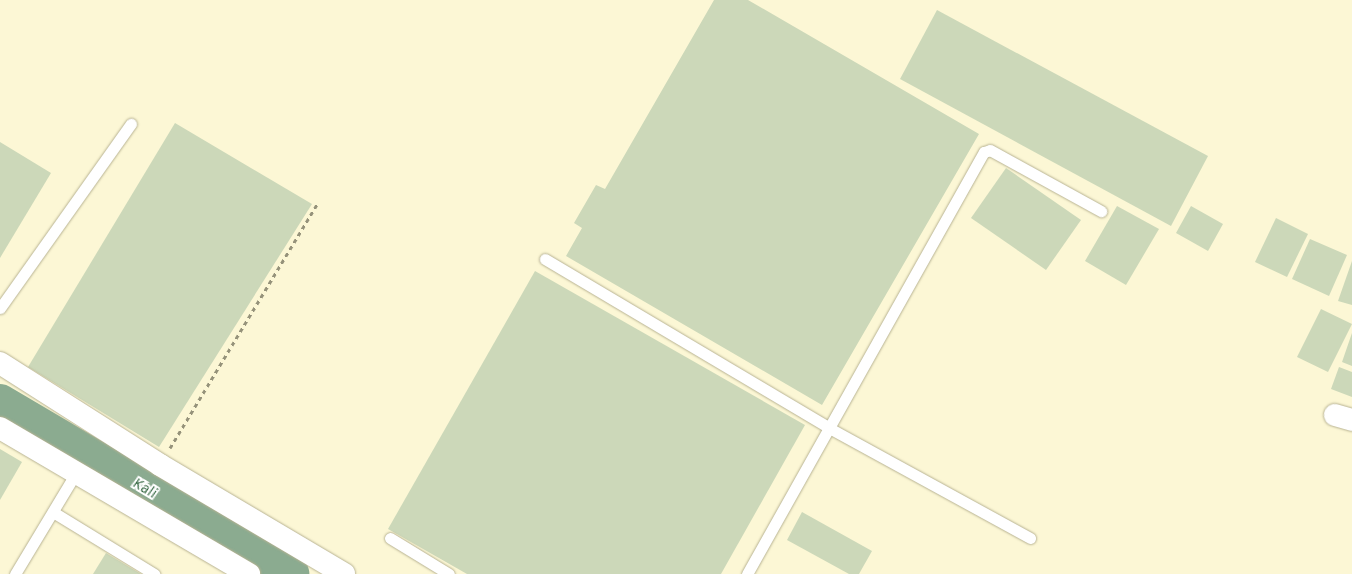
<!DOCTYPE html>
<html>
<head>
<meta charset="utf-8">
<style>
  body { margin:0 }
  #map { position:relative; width:1352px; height:574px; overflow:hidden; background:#fcf7d5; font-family:Karla,sans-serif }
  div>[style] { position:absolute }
  .river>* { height:38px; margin:-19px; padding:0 19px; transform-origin:19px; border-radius:19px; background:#8bab90 }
  .building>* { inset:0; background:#ccd8b9 }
  .path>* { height:3px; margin-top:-1.5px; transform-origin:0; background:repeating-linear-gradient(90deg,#95927a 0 4px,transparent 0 8px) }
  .roads { filter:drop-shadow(0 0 1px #b8b393) drop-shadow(0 0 1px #b8b393) }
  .lane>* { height:11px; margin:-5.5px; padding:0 5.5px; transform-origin:5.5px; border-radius:5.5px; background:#fff }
  .street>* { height:22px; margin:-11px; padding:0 11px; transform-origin:11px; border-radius:11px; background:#fff }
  span { translate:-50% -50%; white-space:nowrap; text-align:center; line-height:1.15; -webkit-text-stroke:4px #fff; paint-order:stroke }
  .water-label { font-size:16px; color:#31643e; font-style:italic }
</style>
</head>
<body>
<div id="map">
  <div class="river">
    <div style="left:0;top:403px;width:337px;rotate:30.5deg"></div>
  </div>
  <div class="building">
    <div style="clip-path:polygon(714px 0,748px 0,979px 134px,822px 405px,566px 256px,582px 228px,574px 223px,596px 185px,605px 189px)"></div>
    <div style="clip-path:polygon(937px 10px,1208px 156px,1171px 226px,900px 79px)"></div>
    <div style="clip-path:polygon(175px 123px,312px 204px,159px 447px,28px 367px)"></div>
    <div style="clip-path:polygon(0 142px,51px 173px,0 258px)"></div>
    <div style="clip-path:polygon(1006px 168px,1081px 220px,1046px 270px,971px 218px)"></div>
    <div style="clip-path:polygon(1117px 206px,1159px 229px,1126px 285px,1085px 261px)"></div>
    <div style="clip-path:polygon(1191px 206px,1223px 224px,1208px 251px,1176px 233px)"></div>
    <div style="clip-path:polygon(1276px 218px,1308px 234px,1287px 277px,1255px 262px)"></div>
    <div style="clip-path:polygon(1310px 239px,1347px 255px,1329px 296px,1292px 279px)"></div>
    <div style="clip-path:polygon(1352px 261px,1352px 305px,1338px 301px)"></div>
    <div style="clip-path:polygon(535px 271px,805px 425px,721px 574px,467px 574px,388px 529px)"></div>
    <div style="clip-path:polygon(1321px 309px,1352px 324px,1328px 372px,1297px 357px)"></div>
    <div style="clip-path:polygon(1352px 333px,1352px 366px,1342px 362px)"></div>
    <div style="clip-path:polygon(1339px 367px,1352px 372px,1352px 397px,1331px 389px)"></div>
    <div style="clip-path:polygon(0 449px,22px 462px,0 500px)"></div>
    <div style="clip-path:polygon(802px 512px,872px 551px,859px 574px,849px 574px,787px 540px)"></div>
    <div style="clip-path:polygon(106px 553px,141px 574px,93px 574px)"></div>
  </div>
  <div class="path">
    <div style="left:170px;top:448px;width:285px;rotate:-58.9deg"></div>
  </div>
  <div class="roads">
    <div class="lane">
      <div style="left:545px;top:259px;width:333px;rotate:30.7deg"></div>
      <div style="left:831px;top:429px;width:227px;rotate:28.7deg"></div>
      <div style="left:0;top:308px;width:226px;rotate:-54.6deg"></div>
      <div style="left:53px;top:512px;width:119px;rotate:31.5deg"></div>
      <div style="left:390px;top:538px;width:69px;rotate:31.4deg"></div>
      <div style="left:15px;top:574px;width:118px;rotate:-58.9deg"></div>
      <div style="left:747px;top:574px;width:484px;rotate:-60.7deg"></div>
      <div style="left:984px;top:152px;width:6px;rotate:-18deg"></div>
      <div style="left:990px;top:150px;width:127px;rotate:28.8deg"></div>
    </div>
    <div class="street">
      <div style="left:0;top:363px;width:190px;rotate:32.5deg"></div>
      <div style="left:160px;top:465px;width:214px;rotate:30.6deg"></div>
      <div style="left:1335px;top:415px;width:18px;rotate:16deg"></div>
      <div style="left:0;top:428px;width:289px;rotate:30.4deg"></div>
    </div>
  </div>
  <div class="water-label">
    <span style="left:145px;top:488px;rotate:31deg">Kali</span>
  </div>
</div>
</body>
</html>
